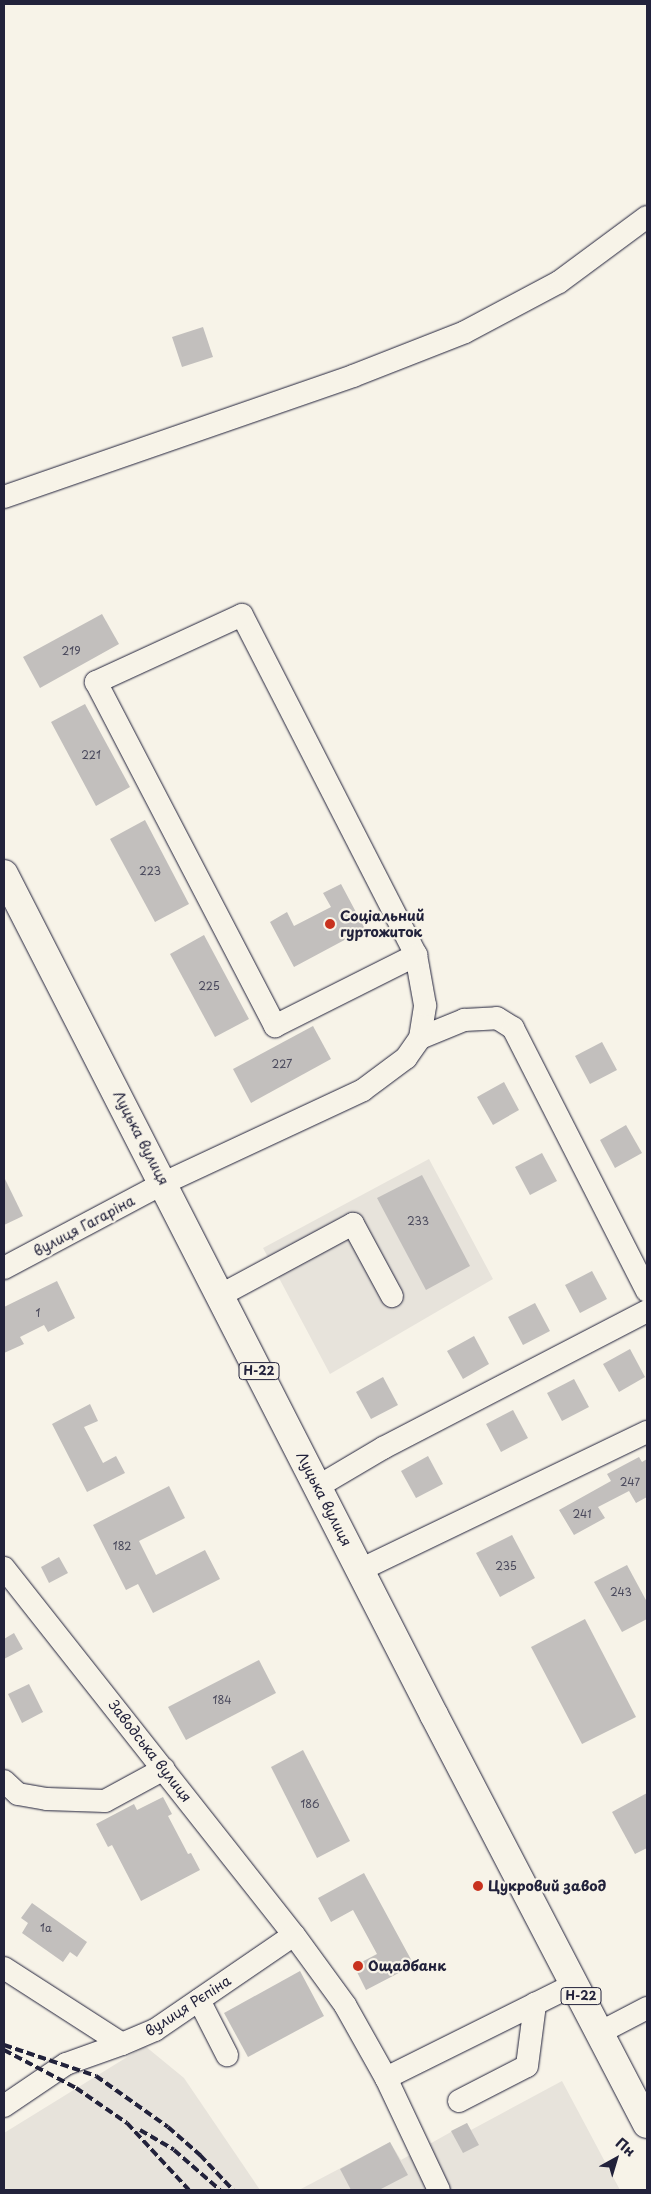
<!DOCTYPE html>
<html>
<head>
<meta charset="utf-8">
<style>
  body { margin:0 }
  #map { position:relative; width:651px; height:2194px; overflow:hidden; background:#f7f3e8; font-family:"Playpen Sans",sans-serif }
  div>[style] { position:absolute }
  .built>* { inset:0; background:#e7e3db }
  .building>* { inset:0; background:#c2bfbd }
  .roads { filter:drop-shadow(0 0 1px #22223b) drop-shadow(0 0 1px #22223b) }
  .minor>* { height:22px; margin:-11px; padding:0 11px; transform-origin:11px; border-radius:11px; background:#f7f3e8 }
  .major>* { height:28px; margin:-14px; padding:0 14px; transform-origin:14px; border-radius:14px; background:#f7f3e8 }
  .rail>* { height:4px; margin-top:-2px; transform-origin:0; background:repeating-linear-gradient(90deg,#22223b 0 8px,transparent 0 12px) }
  .dots>* { width:14px; height:14px; translate:-50% -50%; box-sizing:border-box; border:2px solid #f7f3e8; border-radius:50% }
  span { translate:-50% -50%; white-space:nowrap; text-align:center; line-height:1.15; -webkit-text-stroke:4.5px #f7f3e8; paint-order:stroke }
  .number-label { font-size:11px; color:#4a495c }
  .number-label span { -webkit-text-stroke-width:0 }
  .shield-label span { padding:1px 4px; background:#f7f3e8; border:1px solid; border-radius:4px; -webkit-text-stroke-width:0 }
  .shield-label { font-size:12px; color:#22223b; font-weight:700 }
  .poi-label { font-size:14px; color:#22223b; font-weight:700 }
  .left { translate:0 -50%; text-align:left }
  .street-label { font-size:14px; color:#22223b }
  .frame { position:absolute; inset:0; border:5px solid #22223b; pointer-events:none }
  .north { position:absolute; left:591px; top:2134px; width:50px; height:50px; -webkit-text-stroke:4px #f7f3e8; paint-order:stroke; rotate:39deg; font-size:14px; font-weight:700; line-height:20px; text-align:center; color:#22223b }
  .north::after { content:''; display:block; margin:auto; width:18px; height:22px; background:#22223b; clip-path:polygon(50% 0,100% 100%,50% 72%,0 100%) }
</style>
</head>
<body>
<div id="map">
  <div class="built">
    <div style="clip-path:polygon(429px 1159px,493px 1279px,330px 1374px,263px 1248px)"></div>
    <div style="clip-path:polygon(145px 2046px,184px 2078px,260px 2190px,4px 2190px,4px 2133px)"></div>
    <div style="clip-path:polygon(562px 2081px,620px 2190px,299px 2190px,390px 2142px,401px 2160px,467px 2123px,471px 2130px)"></div>
  </div>
  <div class="building">
    <div style="clip-path:polygon(203px 327px,213px 357px,182px 367px,172px 337px)"></div>
    <div style="clip-path:polygon(102px 614px,119px 644px,40px 688px,23px 657px)"></div>
    <div style="clip-path:polygon(85px 704px,130px 787px,96px 806px,51px 722px)"></div>
    <div style="clip-path:polygon(145px 820px,189px 904px,155px 922px,110px 839px)"></div>
    <div style="clip-path:polygon(341px 884px,365px 929px,294px 967px,270px 922px,287px 912px,294px 926px,331px 907px,323px 893px)"></div>
    <div style="clip-path:polygon(204px 935px,249px 1019px,215px 1037px,170px 954px)"></div>
    <div style="clip-path:polygon(313px 1026px,331px 1059px,251px 1103px,233px 1069px)"></div>
    <div style="clip-path:polygon(602px 1042px,617px 1070px,590px 1084px,575px 1056px)"></div>
    <div style="clip-path:polygon(504px 1082px,519px 1110px,493px 1125px,477px 1097px)"></div>
    <div style="clip-path:polygon(626px 1125px,642px 1153px,615px 1168px,600px 1140px)"></div>
    <div style="clip-path:polygon(542px 1153px,557px 1181px,530px 1195px,515px 1167px)"></div>
    <div style="clip-path:polygon(422px 1175px,470px 1266px,426px 1290px,377px 1198px)"></div>
    <div style="clip-path:polygon(4px 1177px,23px 1216px,4px 1225px)"></div>
    <div style="clip-path:polygon(592px 1271px,607px 1299px,580px 1313px,565px 1285px)"></div>
    <div style="clip-path:polygon(57px 1281px,75px 1318px,48px 1332px,44px 1325px,20px 1337px,24px 1344px,4px 1353px,4px 1307px)"></div>
    <div style="clip-path:polygon(535px 1303px,550px 1331px,523px 1345px,508px 1317px)"></div>
    <div style="clip-path:polygon(474px 1336px,489px 1364px,463px 1379px,447px 1351px)"></div>
    <div style="clip-path:polygon(630px 1349px,645px 1377px,619px 1392px,603px 1364px)"></div>
    <div style="clip-path:polygon(383px 1377px,398px 1405px,371px 1419px,356px 1392px)"></div>
    <div style="clip-path:polygon(574px 1379px,589px 1407px,562px 1421px,547px 1393px)"></div>
    <div style="clip-path:polygon(90px 1404px,98px 1421px,84px 1427px,103px 1463px,116px 1456px,125px 1473px,87px 1492px,52px 1424px)"></div>
    <div style="clip-path:polygon(513px 1410px,528px 1438px,501px 1452px,486px 1424px)"></div>
    <div style="clip-path:polygon(428px 1456px,443px 1484px,416px 1498px,401px 1471px)"></div>
    <div style="clip-path:polygon(639px 1457px,642px 1462px,647px 1459px,647px 1497px,636px 1503px,629px 1491px,598px 1507px,605px 1518px,574px 1535px,559px 1510px,611px 1481px,607px 1474px)"></div>
    <div style="clip-path:polygon(169px 1486px,185px 1518px,139px 1541px,156px 1575px,205px 1550px,220px 1579px,153px 1613px,138px 1584px,126px 1590px,93px 1525px)"></div>
    <div style="clip-path:polygon(512px 1535px,535px 1578px,500px 1597px,476px 1553px)"></div>
    <div style="clip-path:polygon(59px 1557px,68px 1573px,49px 1583px,41px 1567px)"></div>
    <div style="clip-path:polygon(627px 1565px,647px 1602px,647px 1619px,622px 1632px,594px 1582px)"></div>
    <div style="clip-path:polygon(585px 1619px,636px 1717px,582px 1744px,531px 1647px)"></div>
    <div style="clip-path:polygon(14px 1633px,23px 1649px,4px 1659px,4px 1639px)"></div>
    <div style="clip-path:polygon(259px 1660px,276px 1693px,186px 1740px,168px 1707px)"></div>
    <div style="clip-path:polygon(29px 1684px,43px 1712px,22px 1723px,8px 1694px)"></div>
    <div style="clip-path:polygon(303px 1750px,350px 1841px,317px 1858px,271px 1767px)"></div>
    <div style="clip-path:polygon(647px 1793px,647px 1848px,635px 1854px,612px 1812px)"></div>
    <div style="clip-path:polygon(163px 1797px,172px 1814px,168px 1816px,188px 1854px,191px 1853px,200px 1870px,141px 1901px,112px 1845px,108px 1847px,96px 1824px,134px 1804px,137px 1810px)"></div>
    <div style="clip-path:polygon(364px 1873px,414px 1965px,366px 1990px,354px 1966px,377px 1954px,353px 1910px,331px 1922px,318px 1898px)"></div>
    <div style="clip-path:polygon(32px 1903px,87px 1942px,77px 1957px,70px 1952px,63px 1962px,22px 1933px,28px 1923px,21px 1918px)"></div>
    <div style="clip-path:polygon(300px 1971px,324px 2016px,248px 2057px,224px 2013px)"></div>
    <div style="clip-path:polygon(467px 2123px,479px 2145px,463px 2153px,451px 2131px)"></div>
    <div style="clip-path:polygon(390px 2142px,408px 2175px,379px 2190px,351px 2190px,340px 2169px)"></div>
  </div>
  <div class="roads">
    <div class="minor">
      <div style="left:4px;top:497px;width:369px;rotate:-19.1deg"></div>
      <div style="left:353px;top:376px;width:120px;rotate:-21.4deg"></div>
      <div style="left:465px;top:332px;width:106px;rotate:-28deg"></div>
      <div style="left:559px;top:282px;width:109px;rotate:-36.5deg"></div>
      <div style="left:420px;top:1038px;width:48px;rotate:-22.2deg"></div>
      <div style="left:464px;top:1020px;width:33px;rotate:-3deg"></div>
      <div style="left:497px;top:1018px;width:19px;rotate:32deg"></div>
      <div style="left:513px;top:1028px;width:295px;rotate:63deg"></div>
      <div style="left:4px;top:1268px;width:181px;rotate:-28deg"></div>
      <div style="left:164px;top:1183px;width:220px;rotate:-25deg"></div>
      <div style="left:363px;top:1090px;width:54px;rotate:-36.7deg"></div>
      <div style="left:406px;top:1058px;width:24px;rotate:-55deg"></div>
      <div style="left:420px;top:1038px;width:33px;rotate:-81deg"></div>
      <div style="left:425px;top:1005px;width:51px;rotate:-100.2deg"></div>
      <div style="left:416px;top:955px;width:382px;rotate:-117.1deg"></div>
      <div style="left:242px;top:615px;width:161px;rotate:155.3deg"></div>
      <div style="left:96px;top:682px;width:388px;rotate:62.5deg"></div>
      <div style="left:275px;top:1026px;width:158px;rotate:-26.7deg"></div>
      <div style="left:221px;top:1295px;width:150px;rotate:-28.3deg"></div>
      <div style="left:353px;top:1224px;width:82px;rotate:61.6deg"></div>
      <div style="left:317px;top:1487px;width:77px;rotate:-30.6deg"></div>
      <div style="left:383px;top:1448px;width:297px;rotate:-27.4deg"></div>
      <div style="left:4px;top:1568px;width:468px;rotate:51.7deg"></div>
      <div style="left:294px;top:1935px;width:87px;rotate:53.9deg"></div>
      <div style="left:345px;top:2005px;width:84px;rotate:60.7deg"></div>
      <div style="left:386px;top:2078px;width:211px;rotate:-26.4deg"></div>
      <div style="left:360px;top:1570px;width:318px;rotate:-25.7deg"></div>
      <div style="left:4px;top:1781px;width:19px;rotate:43deg"></div>
      <div style="left:18px;top:1794px;width:29px;rotate:10deg"></div>
      <div style="left:47px;top:1799px;width:58px;rotate:2deg"></div>
      <div style="left:105px;top:1801px;width:67px;rotate:-28.5deg"></div>
      <div style="left:4px;top:1968px;width:140px;rotate:32.8deg"></div>
      <div style="left:122px;top:2044px;width:36px;rotate:-23deg"></div>
      <div style="left:155px;top:2030px;width:168px;rotate:-34.4deg"></div>
      <div style="left:199px;top:2000px;width:62px;rotate:63deg"></div>
      <div style="left:601px;top:2032px;width:52px;rotate:-27.6deg"></div>
      <div style="left:386px;top:2078px;width:124px;rotate:64.7deg"></div>
      <div style="left:459px;top:2101px;width:76px;rotate:-27.2deg"></div>
      <div style="left:527px;top:2066px;width:63px;rotate:-82.6deg"></div>
      <div style="left:4px;top:2106px;width:75px;rotate:-34.1deg"></div>
      <div style="left:66px;top:2064px;width:59px;rotate:-19.7deg"></div>
    </div>
    <div class="major">
      <div style="left:4px;top:874px;width:945px;rotate:62.92deg"></div>
      <div style="left:434px;top:1715px;width:461px;rotate:62.5deg"></div>
    </div>
  </div>
  <div class="rail">
    <div style="left:4px;top:2045px;width:97px;rotate:18.6deg"></div>
    <div style="left:96px;top:2076px;width:88px;rotate:35.3deg"></div>
    <div style="left:168px;top:2127px;width:43px;rotate:41.2deg"></div>
    <div style="left:200px;top:2155px;width:48px;rotate:46.7deg"></div>
    <div style="left:4px;top:2050px;width:81px;rotate:27.8deg"></div>
    <div style="left:76px;top:2088px;width:62px;rotate:34.5deg"></div>
    <div style="left:127px;top:2123px;width:91px;rotate:47.2deg"></div>
    <div style="left:140px;top:2130px;width:39px;rotate:30deg"></div>
    <div style="left:174px;top:2150px;width:61px;rotate:41deg"></div>
  </div>
  <div class="dots">
    <div style="left:330px;top:924px;background:#c8321e"></div>
    <div style="left:478px;top:1886px;background:#c8321e"></div>
    <div style="left:358px;top:1966px;background:#c8321e"></div>
  </div>
  <div class="number-label">
    <span style="left:71px;top:651px">219</span>
    <span style="left:91px;top:755px">221</span>
    <span style="left:150px;top:871px">223</span>
    <span style="left:209px;top:986px">225</span>
    <span style="left:282px;top:1064px">227</span>
    <span style="left:418px;top:1221px">233</span>
    <span style="left:38px;top:1313px">1</span>
    <span style="left:630px;top:1482px">247</span>
    <span style="left:582px;top:1514px">241</span>
    <span style="left:122px;top:1546px">182</span>
    <span style="left:506px;top:1566px">235</span>
    <span style="left:621px;top:1592px">243</span>
    <span style="left:222px;top:1700px">184</span>
    <span style="left:310px;top:1804px">186</span>
    <span style="left:46px;top:1928px">1а</span>
  </div>
  <div class="shield-label">
    <span style="left:259px;top:1371px">Н-22</span>
    <span style="left:581px;top:1996px">Н-22</span>
  </div>
  <div class="poi-label">
    <span class="left" style="left:340px;top:924px">Соціальний<br>гуртожиток</span>
    <span class="left" style="left:488px;top:1886px">Цукровий завод</span>
    <span class="left" style="left:368px;top:1966px">Ощадбанк</span>
  </div>
  <div class="street-label">
    <span style="left:141px;top:1138px;rotate:63deg">Луцька вулиця</span>
    <span style="left:84px;top:1226px;rotate:-28deg">вулиця Гагаріна</span>
    <span style="left:324px;top:1499px;rotate:63deg">Луцька вулиця</span>
    <span style="left:150px;top:1751px;rotate:52deg">Заводська вулиця</span>
    <span style="left:188px;top:2006px;rotate:-33deg">вулиця Рєпіна</span>
  </div>
  <div class="frame"></div>
  <div class="north">Пн</div>
</div>
</body>
</html>
